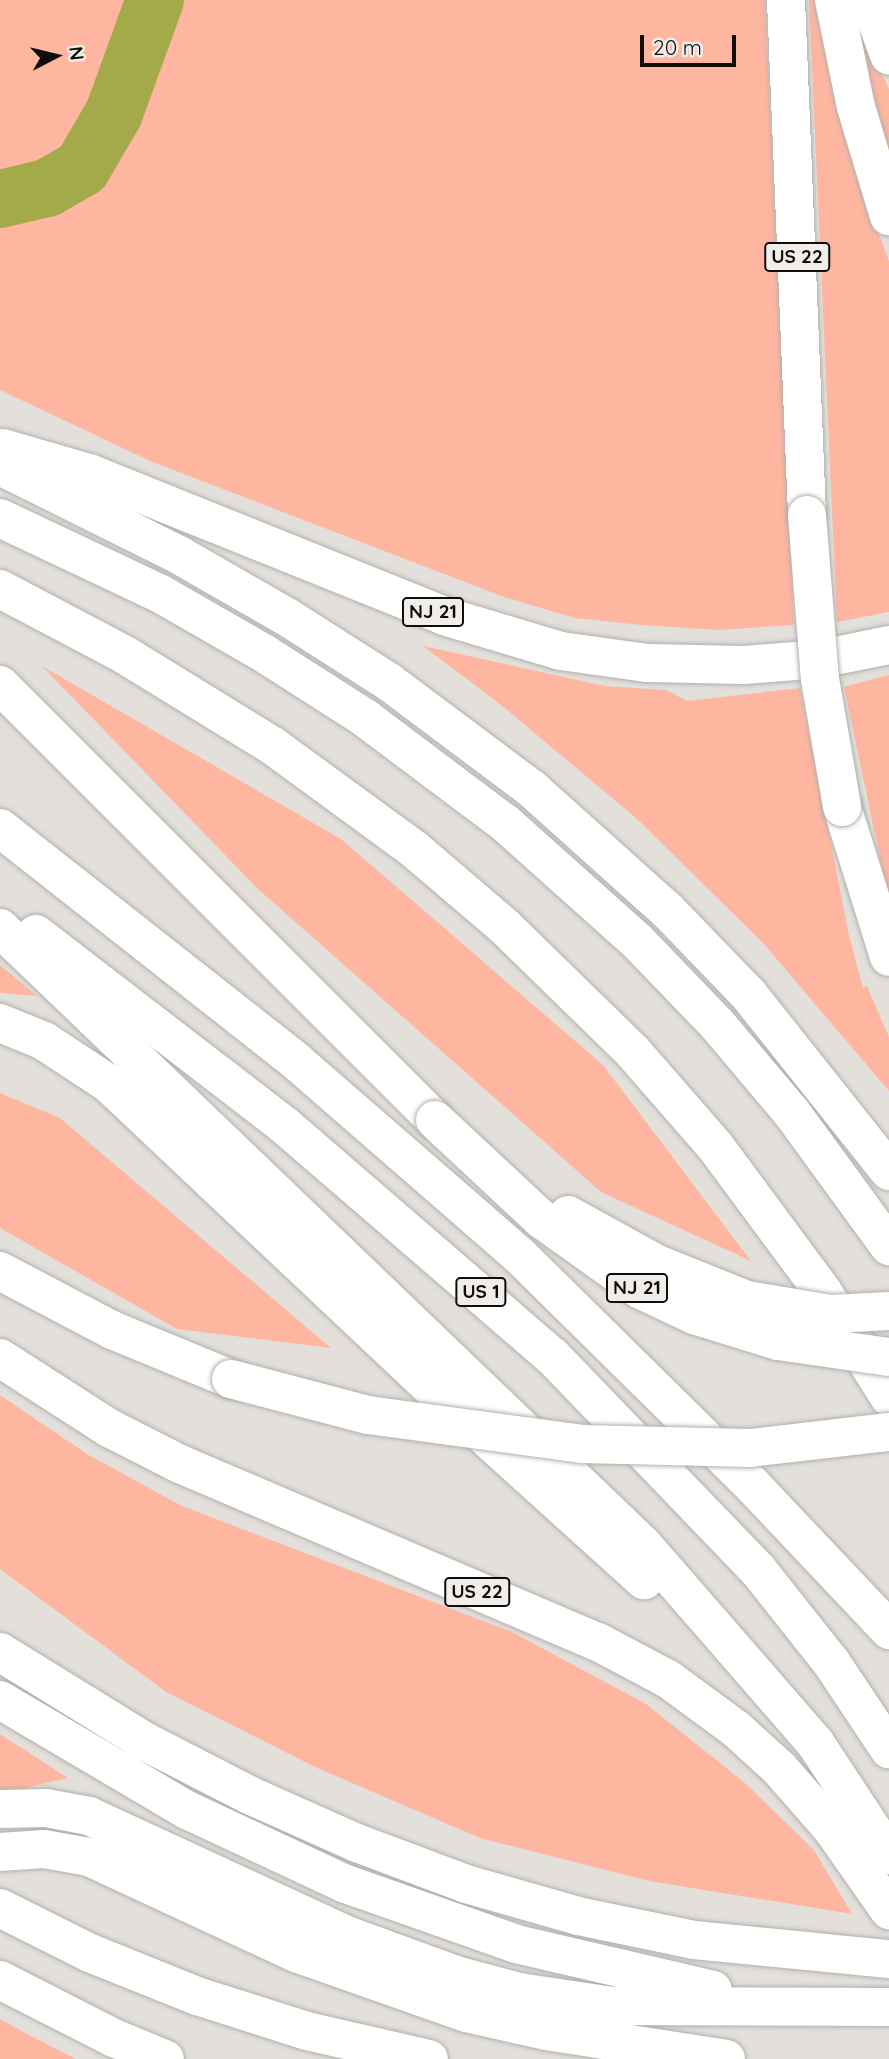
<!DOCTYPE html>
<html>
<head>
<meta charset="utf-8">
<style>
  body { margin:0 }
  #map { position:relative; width:889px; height:2059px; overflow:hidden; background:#e3e0dc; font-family:Quicksand,sans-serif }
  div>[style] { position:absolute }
  .green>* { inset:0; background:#feb6a1 }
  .river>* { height:58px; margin:-29px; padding:0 29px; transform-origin:29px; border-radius:29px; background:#a2aa49 }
  .roads { filter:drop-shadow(0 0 2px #b3b0ac) drop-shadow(0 0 2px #b3b0ac) }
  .highway>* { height:38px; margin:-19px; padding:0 19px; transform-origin:19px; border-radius:19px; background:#fff }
  .bridges { filter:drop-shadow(0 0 2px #b3b0ac) drop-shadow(0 0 2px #b3b0ac) }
  .highway-bridge>* { height:38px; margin:-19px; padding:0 19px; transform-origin:19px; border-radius:19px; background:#fff }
  span { translate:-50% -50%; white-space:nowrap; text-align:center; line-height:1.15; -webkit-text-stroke:5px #f1ede9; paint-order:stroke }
  .shield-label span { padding:2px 5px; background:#f1ede9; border:2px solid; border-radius:5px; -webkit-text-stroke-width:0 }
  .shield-label { font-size:19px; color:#0f0e0d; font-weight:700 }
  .north { position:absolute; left:21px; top:21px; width:70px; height:70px; -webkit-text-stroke:5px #f1ede9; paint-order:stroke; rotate:83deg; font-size:19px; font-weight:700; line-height:28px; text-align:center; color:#0f0e0d }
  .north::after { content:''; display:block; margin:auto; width:24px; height:32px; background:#0f0e0d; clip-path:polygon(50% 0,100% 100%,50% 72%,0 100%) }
  .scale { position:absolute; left:640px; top:35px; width:96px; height:32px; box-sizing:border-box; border:4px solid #0f0e0d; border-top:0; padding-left:9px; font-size:21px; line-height:24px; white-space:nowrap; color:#0f0e0d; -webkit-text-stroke:5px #f1ede9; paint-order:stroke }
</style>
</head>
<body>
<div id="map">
  <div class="green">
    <div style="clip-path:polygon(0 0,765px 0,794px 625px,718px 630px,641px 625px,575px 618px,504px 597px,150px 461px,0 390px)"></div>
    <div style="clip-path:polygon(809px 0,820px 0,865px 197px,889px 261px,889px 612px,837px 622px)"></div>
    <div style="clip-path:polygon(862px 28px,889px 89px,889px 150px,855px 30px)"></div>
    <div style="clip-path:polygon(423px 646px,605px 686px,666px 690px,687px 701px,800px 688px,849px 935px,863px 988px,867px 986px,889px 1037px,889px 1091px,763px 943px,636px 818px,500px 704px)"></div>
    <div style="clip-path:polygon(42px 666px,341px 839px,603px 1065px,751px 1261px,601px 1192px,258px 889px)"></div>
    <div style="clip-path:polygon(889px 675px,889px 901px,844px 687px)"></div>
    <div style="clip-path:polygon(0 965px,37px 996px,0 993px)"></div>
    <div style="clip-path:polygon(0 1093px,60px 1118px,331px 1348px,177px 1329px,0 1228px)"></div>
    <div style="clip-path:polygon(0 1395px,87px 1454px,182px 1506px,512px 1632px,646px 1704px,745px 1783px,814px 1850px,852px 1914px,649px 1881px,480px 1838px,315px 1767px,166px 1692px,0 1569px)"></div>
    <div style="clip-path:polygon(0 1734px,68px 1778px,0 1794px)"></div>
    <div style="clip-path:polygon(0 2019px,25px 2033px,76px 2059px,0 2059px)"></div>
  </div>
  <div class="river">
    <div style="left:0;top:199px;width:48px;rotate:-13.2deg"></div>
    <div style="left:47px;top:188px;width:40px;rotate:-29.7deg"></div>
    <div style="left:82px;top:168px;width:64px;rotate:-59.8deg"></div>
    <div style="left:114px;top:113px;width:120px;rotate:-70.1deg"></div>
  </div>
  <div class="roads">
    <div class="highway">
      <div style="left:786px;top:0;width:515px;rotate:87.66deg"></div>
      <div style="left:834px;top:0;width:109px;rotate:78.4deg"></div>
      <div style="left:856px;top:107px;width:114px;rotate:73.2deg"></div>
      <div style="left:869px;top:0;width:59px;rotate:70deg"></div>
      <div style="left:3px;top:448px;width:90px;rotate:16.2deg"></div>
      <div style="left:89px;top:473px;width:383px;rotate:21.9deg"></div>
      <div style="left:444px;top:616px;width:122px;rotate:16.7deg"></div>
      <div style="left:561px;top:651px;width:88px;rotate:7.9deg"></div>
      <div style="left:648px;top:663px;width:96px;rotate:1.2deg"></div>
      <div style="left:744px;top:665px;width:76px;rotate:-4.5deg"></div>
      <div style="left:820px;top:659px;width:70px;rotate:-11.5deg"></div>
      <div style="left:0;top:466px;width:200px;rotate:26.4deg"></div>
      <div style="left:179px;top:555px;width:125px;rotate:29.9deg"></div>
      <div style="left:287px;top:617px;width:121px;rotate:32.5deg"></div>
      <div style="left:389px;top:682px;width:179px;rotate:36.8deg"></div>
      <div style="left:532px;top:789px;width:181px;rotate:41.9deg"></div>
      <div style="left:667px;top:910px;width:118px;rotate:46deg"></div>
      <div style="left:749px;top:995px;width:225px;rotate:51.5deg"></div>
      <div style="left:0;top:518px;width:176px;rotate:25.3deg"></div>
      <div style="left:159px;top:593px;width:122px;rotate:29.9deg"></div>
      <div style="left:265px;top:654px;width:119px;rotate:32.6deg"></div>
      <div style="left:365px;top:718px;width:175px;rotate:36.9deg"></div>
      <div style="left:505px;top:823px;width:177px;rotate:41.8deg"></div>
      <div style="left:637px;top:941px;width:115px;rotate:46.1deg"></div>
      <div style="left:717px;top:1024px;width:116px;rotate:49.9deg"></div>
      <div style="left:792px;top:1113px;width:165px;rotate:53.9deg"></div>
      <div style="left:0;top:589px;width:141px;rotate:27.8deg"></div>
      <div style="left:125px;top:655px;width:174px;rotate:31.6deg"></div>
      <div style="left:273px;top:746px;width:176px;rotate:36.2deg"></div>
      <div style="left:415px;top:850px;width:118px;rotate:40.5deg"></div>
      <div style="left:505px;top:927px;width:179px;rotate:44.3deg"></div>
      <div style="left:633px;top:1052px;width:125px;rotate:48.9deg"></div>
      <div style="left:715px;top:1146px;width:182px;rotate:53.5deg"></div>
      <div style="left:823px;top:1292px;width:124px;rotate:57.8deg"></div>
      <div style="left:0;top:685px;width:615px;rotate:45deg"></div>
      <div style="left:842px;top:807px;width:157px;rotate:72.6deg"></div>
      <div style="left:0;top:828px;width:378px;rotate:38.2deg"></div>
      <div style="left:297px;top:1062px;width:294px;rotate:41deg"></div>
      <div style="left:519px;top:1255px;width:330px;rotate:44.6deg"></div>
      <div style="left:754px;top:1487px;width:197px;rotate:46.6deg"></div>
      <div style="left:0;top:928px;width:893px;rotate:43.82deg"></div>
      <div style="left:644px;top:1546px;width:262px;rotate:49deg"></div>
      <div style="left:816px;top:1744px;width:133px;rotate:56.7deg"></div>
      <div style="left:36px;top:934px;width:313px;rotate:37.6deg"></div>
      <div style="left:284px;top:1125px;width:354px;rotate:40.8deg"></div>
      <div style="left:552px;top:1356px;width:297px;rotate:46.1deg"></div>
      <div style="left:758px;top:1570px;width:117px;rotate:51.6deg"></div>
      <div style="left:831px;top:1662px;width:105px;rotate:56.3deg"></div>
      <div style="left:0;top:1023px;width:48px;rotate:22.2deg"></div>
      <div style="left:44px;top:1041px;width:77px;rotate:33.3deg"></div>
      <div style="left:108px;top:1083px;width:468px;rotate:43.3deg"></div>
      <div style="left:449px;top:1404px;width:263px;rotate:42.1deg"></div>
      <div style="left:0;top:1271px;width:127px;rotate:27.8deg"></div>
      <div style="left:112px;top:1330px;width:129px;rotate:22.4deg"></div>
      <div style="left:0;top:1358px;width:130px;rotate:32.7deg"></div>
      <div style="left:109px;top:1428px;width:80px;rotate:26.9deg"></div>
      <div style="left:180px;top:1464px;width:454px;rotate:23.1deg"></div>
      <div style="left:598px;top:1642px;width:79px;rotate:27.9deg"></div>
      <div style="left:668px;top:1679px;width:84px;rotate:36.3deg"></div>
      <div style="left:736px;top:1729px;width:58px;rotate:42.2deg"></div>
      <div style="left:779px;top:1768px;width:82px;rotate:48.9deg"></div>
      <div style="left:833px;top:1830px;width:98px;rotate:55deg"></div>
      <div style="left:0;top:1652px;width:169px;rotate:31.7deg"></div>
      <div style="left:144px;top:1741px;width:118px;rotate:27.2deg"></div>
      <div style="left:249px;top:1795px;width:118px;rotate:24deg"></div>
      <div style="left:357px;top:1843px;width:116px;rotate:20.6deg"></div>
      <div style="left:466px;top:1884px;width:116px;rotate:15.9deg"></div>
      <div style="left:578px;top:1916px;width:118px;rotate:11.7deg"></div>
      <div style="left:694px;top:1940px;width:196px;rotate:5.6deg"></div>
      <div style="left:0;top:1700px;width:217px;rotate:30.5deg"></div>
      <div style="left:187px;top:1810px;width:175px;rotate:25deg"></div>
      <div style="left:346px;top:1884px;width:180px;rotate:19.4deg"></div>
      <div style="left:516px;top:1944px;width:202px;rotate:13.1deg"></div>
      <div style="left:0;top:1809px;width:46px;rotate:-1.2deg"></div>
      <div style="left:46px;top:1808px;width:44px;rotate:10.5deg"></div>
      <div style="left:89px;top:1816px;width:281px;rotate:24.8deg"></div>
      <div style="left:344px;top:1934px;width:119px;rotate:20.1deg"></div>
      <div style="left:456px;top:1975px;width:65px;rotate:15.1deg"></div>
      <div style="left:519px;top:1992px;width:95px;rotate:8.5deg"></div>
      <div style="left:613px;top:2006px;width:276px;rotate:0.2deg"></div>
      <div style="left:0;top:1852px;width:44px;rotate:-3.9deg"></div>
      <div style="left:44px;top:1849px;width:46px;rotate:10.1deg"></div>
      <div style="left:89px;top:1857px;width:228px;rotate:24.9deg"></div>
      <div style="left:296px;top:1953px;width:180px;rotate:19.4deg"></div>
      <div style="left:466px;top:2013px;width:82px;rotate:12.7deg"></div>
      <div style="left:546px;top:2031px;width:182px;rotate:8.8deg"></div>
      <div style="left:0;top:1908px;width:101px;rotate:26.6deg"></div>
      <div style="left:90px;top:1953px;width:115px;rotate:21.9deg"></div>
      <div style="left:197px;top:1996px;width:115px;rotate:17.7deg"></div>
      <div style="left:307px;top:2031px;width:125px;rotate:12.9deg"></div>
      <div style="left:0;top:1980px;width:128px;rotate:27deg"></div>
      <div style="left:114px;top:2038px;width:55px;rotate:22.4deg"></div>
    </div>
  </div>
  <div class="bridges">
    <div class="highway-bridge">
      <div style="left:807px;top:515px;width:165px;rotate:85.5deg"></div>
      <div style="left:820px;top:679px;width:130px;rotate:80.2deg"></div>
      <div style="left:435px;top:1120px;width:145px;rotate:43deg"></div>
      <div style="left:541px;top:1219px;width:120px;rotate:35.5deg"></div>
      <div style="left:639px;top:1289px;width:61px;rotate:25.3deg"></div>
      <div style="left:694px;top:1315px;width:88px;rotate:17.2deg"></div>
      <div style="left:778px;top:1341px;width:112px;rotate:8.2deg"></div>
      <div style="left:568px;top:1215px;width:102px;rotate:28.8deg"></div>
      <div style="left:657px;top:1264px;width:97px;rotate:21.8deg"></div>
      <div style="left:747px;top:1300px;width:85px;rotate:9.5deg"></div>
      <div style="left:831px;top:1314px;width:58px;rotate:-3deg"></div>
      <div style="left:231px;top:1379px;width:142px;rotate:14.7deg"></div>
      <div style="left:368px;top:1415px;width:216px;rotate:7.7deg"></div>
      <div style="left:582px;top:1444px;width:168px;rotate:1.4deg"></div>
      <div style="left:750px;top:1448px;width:140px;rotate:-6.6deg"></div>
    </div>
  </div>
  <div class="shield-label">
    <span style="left:797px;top:257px">US 22</span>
    <span style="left:433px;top:612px">NJ 21</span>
    <span style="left:637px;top:1288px">NJ 21</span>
    <span style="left:481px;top:1292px">US 1</span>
    <span style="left:477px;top:1592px">US 22</span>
  </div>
  <div class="north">N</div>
  <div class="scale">20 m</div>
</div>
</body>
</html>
